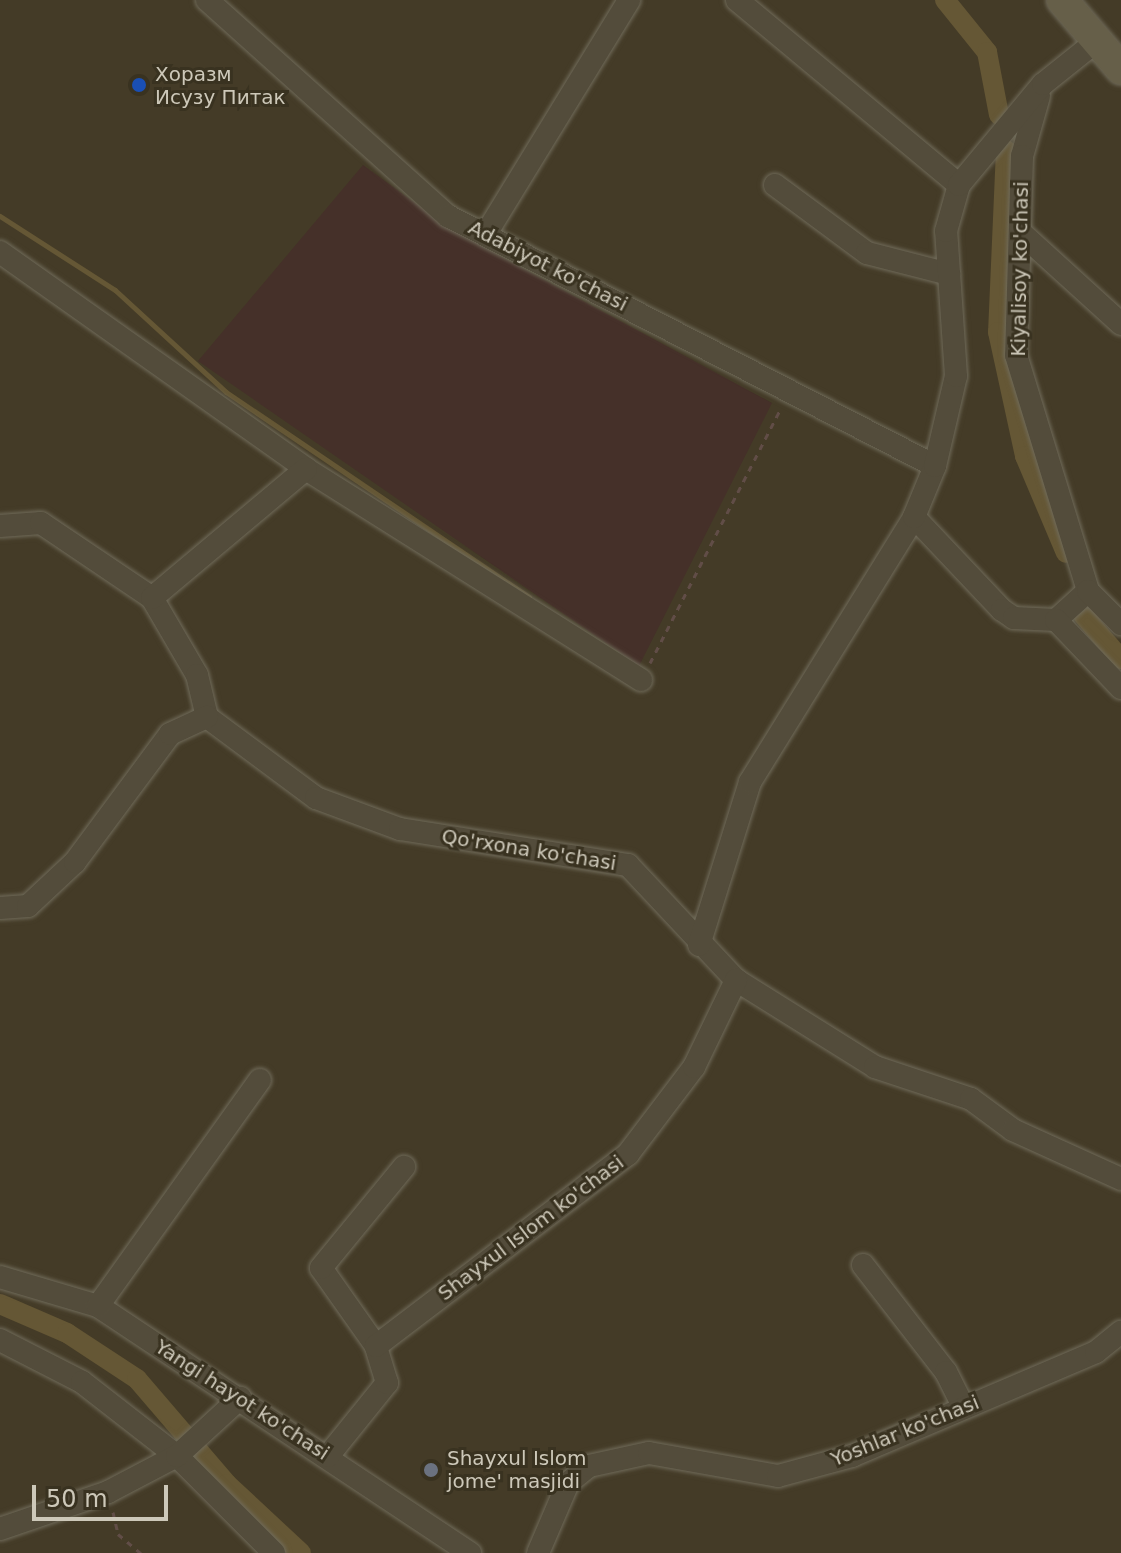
<!DOCTYPE html>
<html>
<head>
<meta charset="utf-8">
<style>
  body { margin:0 }
  #map { position:relative; width:1121px; height:1553px; overflow:hidden; background:#443b27; font-family:"DejaVu Sans",sans-serif }
  div>[style] { position:absolute }
  .green>* { inset:0; background:#453029 }
  .stream>* { height:5px; margin:-2.5px; padding:0 2.5px; transform-origin:2.5px; border-radius:2.5px; background:#655735 }
  .canal>* { height:20px; margin:-10px; padding:0 10px; transform-origin:10px; border-radius:10px; background:#655735 }
  .path>* { height:3px; margin-top:-1.5px; transform-origin:0; background:repeating-linear-gradient(90deg,#614d47 0 6px,transparent 0 12px) }
  .roads { filter:drop-shadow(0 0 2px #706b5a) drop-shadow(0 0 2px #706b5a) }
  .street>* { height:22px; margin:-11px; padding:0 11px; transform-origin:11px; border-radius:11px; background:#534c3b }
  .secondary>* { height:30px; margin:-15px; padding:0 15px; transform-origin:15px; border-radius:15px; background:#665f49 }
  .dots>* { width:22px; height:22px; translate:-50% -50%; box-sizing:border-box; border:4px solid #393220; border-radius:50% }
  span { translate:-50% -50%; white-space:nowrap; text-align:center; line-height:1.15; -webkit-text-stroke:6px #393220; paint-order:stroke }
  .poi-label { font-size:20px; color:#cdc8b9 }
  .left { translate:0 -50%; text-align:left }
  .street-label { font-size:20px; color:#cdc8b9 }
  .scale { position:absolute; left:32px; top:1485px; width:136px; height:36px; box-sizing:border-box; border:4px solid #cdc8b9; border-top:0; padding-left:10px; font-size:24px; line-height:28px; white-space:nowrap; color:#cdc8b9; -webkit-text-stroke:6px #393220; paint-order:stroke }
</style>
</head>
<body>
<div id="map">
  <div class="green">
    <div style="clip-path:polygon(363px 165px,454px 231px,772px 403px,639px 666px,198px 361px)"></div>
  </div>
  <div class="stream">
    <div style="left:0;top:216px;width:137px;rotate:32.8deg"></div>
    <div style="left:115px;top:290px;width:151px;rotate:42.6deg"></div>
    <div style="left:226px;top:392px;width:366px;rotate:34.1deg"></div>
  </div>
  <div class="canal">
    <div style="left:945px;top:0;width:67px;rotate:51.1deg"></div>
    <div style="left:987px;top:52px;width:64px;rotate:79.2deg"></div>
    <div style="left:1006px;top:150px;width:182px;rotate:92.5deg"></div>
    <div style="left:998px;top:332px;width:127px;rotate:77.7deg"></div>
    <div style="left:1025px;top:456px;width:105px;rotate:67.1deg"></div>
    <div style="left:1083px;top:615px;width:58px;rotate:49.2deg"></div>
    <div style="left:0;top:1304px;width:73px;rotate:23.4deg"></div>
    <div style="left:67px;top:1333px;width:84px;rotate:33.3deg"></div>
    <div style="left:137px;top:1379px;width:138px;rotate:49.4deg"></div>
    <div style="left:227px;top:1484px;width:101px;rotate:43deg"></div>
  </div>
  <div class="path">
    <div style="left:650px;top:663px;width:284px;rotate:-62.8deg"></div>
    <div style="left:113px;top:1512px;width:23px;rotate:77deg"></div>
    <div style="left:118px;top:1534px;width:30px;rotate:40deg"></div>
  </div>
  <div class="roads">
    <div class="street">
      <div style="left:207px;top:0;width:324px;rotate:41.9deg"></div>
      <div style="left:448px;top:216px;width:547px;rotate:27.17deg"></div>
      <div style="left:737px;top:0;width:289px;rotate:39.8deg"></div>
      <div style="left:1039px;top:96px;width:62px;rotate:105.8deg"></div>
      <div style="left:1022px;top:156px;width:199px;rotate:91.7deg"></div>
      <div style="left:1016px;top:355px;width:247px;rotate:73deg"></div>
      <div style="left:1088px;top:591px;width:43px;rotate:137.8deg"></div>
      <div style="left:775px;top:185px;width:114px;rotate:36.5deg"></div>
      <div style="left:867px;top:253px;width:85px;rotate:14.4deg"></div>
      <div style="left:487px;top:232px;width:272px;rotate:-58.5deg"></div>
      <div style="left:1020px;top:232px;width:137px;rotate:42.3deg"></div>
      <div style="left:0;top:252px;width:375px;rotate:35.3deg"></div>
      <div style="left:306px;top:469px;width:396px;rotate:32.2deg"></div>
      <div style="left:914px;top:517px;width:128px;rotate:46.6deg"></div>
      <div style="left:1002px;top:610px;width:14px;rotate:34deg"></div>
      <div style="left:1014px;top:618px;width:42px;rotate:2.7deg"></div>
      <div style="left:1056px;top:620px;width:94px;rotate:46.3deg"></div>
      <div style="left:0;top:526px;width:41px;rotate:-4.2deg"></div>
      <div style="left:41px;top:523px;width:134px;rotate:34deg"></div>
      <div style="left:152px;top:598px;width:89px;rotate:59.7deg"></div>
      <div style="left:197px;top:675px;width:43px;rotate:76.6deg"></div>
      <div style="left:1088px;top:591px;width:47px;rotate:45deg"></div>
      <div style="left:152px;top:598px;width:201px;rotate:-40deg"></div>
      <div style="left:207px;top:717px;width:136px;rotate:36.6deg"></div>
      <div style="left:316px;top:798px;width:90px;rotate:20.3deg"></div>
      <div style="left:400px;top:829px;width:231px;rotate:9deg"></div>
      <div style="left:628px;top:865px;width:158px;rotate:46.8deg"></div>
      <div style="left:736px;top:980px;width:164px;rotate:32deg"></div>
      <div style="left:875px;top:1067px;width:101px;rotate:18.4deg"></div>
      <div style="left:971px;top:1099px;width:52px;rotate:36.4deg"></div>
      <div style="left:1013px;top:1130px;width:119px;rotate:24.4deg"></div>
      <div style="left:0;top:908px;width:28px;rotate:-4deg"></div>
      <div style="left:28px;top:906px;width:64px;rotate:-43.1deg"></div>
      <div style="left:75px;top:862px;width:159px;rotate:-53.4deg"></div>
      <div style="left:170px;top:734px;width:41px;rotate:-24.7deg"></div>
      <div style="left:699px;top:945px;width:171px;rotate:-72.6deg"></div>
      <div style="left:750px;top:782px;width:312px;rotate:-58.2deg"></div>
      <div style="left:914px;top:517px;width:55px;rotate:-67.6deg"></div>
      <div style="left:935px;top:466px;width:92px;rotate:-76.9deg"></div>
      <div style="left:956px;top:376px;width:145px;rotate:-93.9deg"></div>
      <div style="left:946px;top:231px;width:48px;rotate:-74.2deg"></div>
      <div style="left:959px;top:185px;width:131px;rotate:-50.3deg"></div>
      <div style="left:1043px;top:84px;width:64px;rotate:-38.7deg"></div>
      <div style="left:863px;top:1265px;width:135px;rotate:52.2deg"></div>
      <div style="left:946px;top:1372px;width:40px;rotate:63.4deg"></div>
      <div style="left:0;top:1277px;width:102px;rotate:16.5deg"></div>
      <div style="left:98px;top:1306px;width:447px;rotate:33.6deg"></div>
      <div style="left:98px;top:1306px;width:278px;rotate:-54.4deg"></div>
      <div style="left:0;top:1340px;width:92px;rotate:27.1deg"></div>
      <div style="left:82px;top:1382px;width:120px;rotate:37.9deg"></div>
      <div style="left:177px;top:1456px;width:137px;rotate:45deg"></div>
      <div style="left:376px;top:1346px;width:95px;rotate:-125.2deg"></div>
      <div style="left:321px;top:1268px;width:131px;rotate:-50.6deg"></div>
      <div style="left:328px;top:1456px;width:94px;rotate:-51.1deg"></div>
      <div style="left:387px;top:1383px;width:39px;rotate:-107deg"></div>
      <div style="left:376px;top:1346px;width:317px;rotate:-37.3deg"></div>
      <div style="left:628px;top:1154px;width:109px;rotate:-52.8deg"></div>
      <div style="left:694px;top:1067px;width:97px;rotate:-64.2deg"></div>
      <div style="left:0;top:1529px;width:114px;rotate:-18.9deg"></div>
      <div style="left:108px;top:1492px;width:78px;rotate:-27.6deg"></div>
      <div style="left:177px;top:1456px;width:86px;rotate:-42.6deg"></div>
      <div style="left:538px;top:1553px;width:76px;rotate:-66.8deg"></div>
      <div style="left:568px;top:1483px;width:27px;rotate:-39deg"></div>
      <div style="left:589px;top:1466px;width:61px;rotate:-12.2deg"></div>
      <div style="left:649px;top:1453px;width:131px;rotate:10.1deg"></div>
      <div style="left:778px;top:1476px;width:77px;rotate:-15.1deg"></div>
      <div style="left:852px;top:1456px;width:265px;rotate:-23.1deg"></div>
      <div style="left:1096px;top:1352px;width:32px;rotate:-39deg"></div>
    </div>
    <div class="secondary">
      <div style="left:1062px;top:0;width:91px;rotate:49.5deg"></div>
    </div>
  </div>
  <div class="dots">
    <div style="left:139px;top:85px;background:#1a4fb4"></div>
    <div style="left:431px;top:1470px;background:#6b7280"></div>
  </div>
  <div class="poi-label">
    <span class="left" style="left:155px;top:86px">Хоразм<br>Исузу Питак</span>
    <span class="left" style="left:447px;top:1470px">Shayxul Islom<br>jome' masjidi</span>
  </div>
  <div class="street-label">
    <span style="left:548px;top:266px;rotate:27deg">Adabiyot ko'chasi</span>
    <span style="left:1020px;top:269px;rotate:-89deg">Kiyalisoy ko'chasi</span>
    <span style="left:529px;top:850px;rotate:9deg">Qo'rxona ko'chasi</span>
    <span style="left:531px;top:1228px;rotate:-37deg">Shayxul Islom ko'chasi</span>
    <span style="left:242px;top:1400px;rotate:33deg">Yangi hayot ko'chasi</span>
    <span style="left:905px;top:1431px;rotate:-22deg">Yoshlar ko'chasi</span>
  </div>
  <div class="scale">50 m</div>
</div>
</body>
</html>
